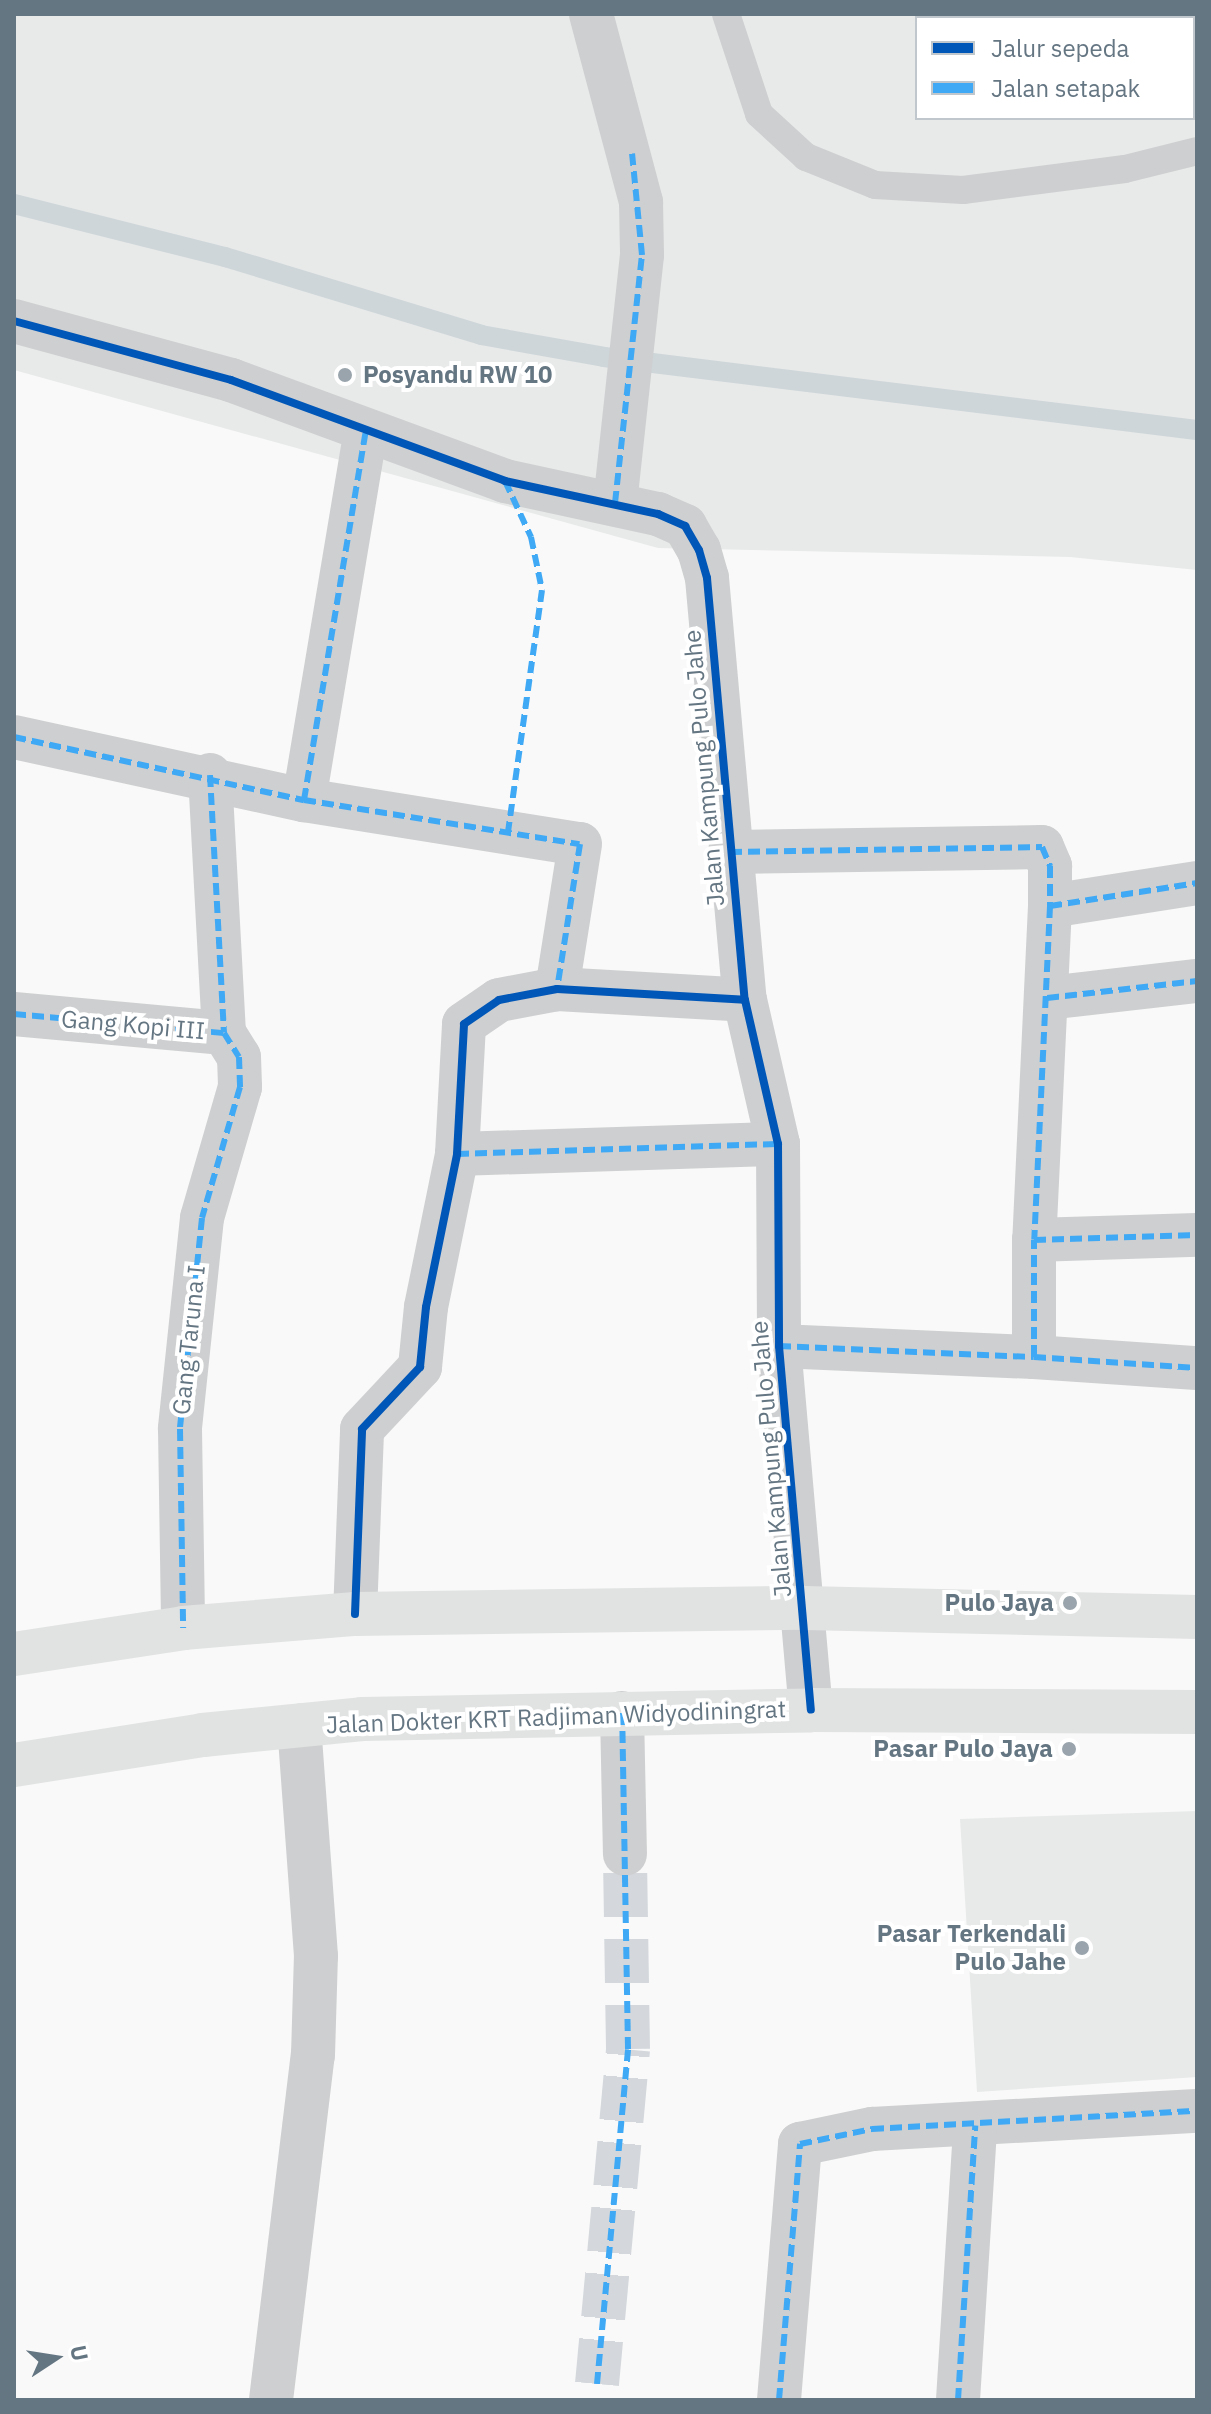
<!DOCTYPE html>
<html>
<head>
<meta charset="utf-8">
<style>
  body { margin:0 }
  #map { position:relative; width:1211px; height:2414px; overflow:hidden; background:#f9f9f9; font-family:"IBM Plex Sans",sans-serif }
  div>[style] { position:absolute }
  .built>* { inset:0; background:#e8e9e9 }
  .stream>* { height:20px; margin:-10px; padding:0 10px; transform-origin:10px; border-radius:10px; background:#ced6d9 }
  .minor-tunnel>* { height:44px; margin-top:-22px; transform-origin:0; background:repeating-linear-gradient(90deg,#d4d8dc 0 44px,transparent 0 66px) }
  .service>* { height:28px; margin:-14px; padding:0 14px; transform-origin:14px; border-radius:14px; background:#cecfd0 }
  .minor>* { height:44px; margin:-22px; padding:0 22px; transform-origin:22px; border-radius:22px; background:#cecfd0 }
  .primary>* { height:44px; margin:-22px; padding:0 22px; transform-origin:22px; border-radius:22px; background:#e1e2e2 }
  .quiet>* { height:6px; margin-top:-3px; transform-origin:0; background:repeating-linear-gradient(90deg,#3fa9f5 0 12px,transparent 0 18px) }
  .cycleway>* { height:8px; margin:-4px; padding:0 4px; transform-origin:4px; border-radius:4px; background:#0057b8 }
  .dots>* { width:22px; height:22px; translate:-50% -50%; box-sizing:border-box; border:4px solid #fff; border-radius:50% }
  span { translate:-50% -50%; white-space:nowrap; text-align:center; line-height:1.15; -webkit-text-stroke:8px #fff; paint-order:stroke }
  .poi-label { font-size:24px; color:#657683; font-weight:700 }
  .left { translate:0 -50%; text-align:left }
  .right { translate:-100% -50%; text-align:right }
  .street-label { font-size:24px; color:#657683 }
  .frame { position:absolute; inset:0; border:16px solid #657683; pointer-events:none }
  .legend { position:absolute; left:915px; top:16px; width:280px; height:104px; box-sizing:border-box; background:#fff; border:2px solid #c1c8cd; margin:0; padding:10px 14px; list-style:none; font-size:24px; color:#657683 }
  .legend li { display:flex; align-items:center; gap:16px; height:40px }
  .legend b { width:40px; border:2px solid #c1c8cd }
  .north { position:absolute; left:16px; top:2318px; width:80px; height:80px; -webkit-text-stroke:6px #fff; paint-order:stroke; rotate:78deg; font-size:22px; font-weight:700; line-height:32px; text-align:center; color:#657683 }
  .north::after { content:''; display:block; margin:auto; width:28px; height:36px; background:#657683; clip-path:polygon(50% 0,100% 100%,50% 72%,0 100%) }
</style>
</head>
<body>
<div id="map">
  <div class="built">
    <div style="clip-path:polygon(evenodd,14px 14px,1197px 14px,1197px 570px,1070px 557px,658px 548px,14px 370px,14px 14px,917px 18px,1193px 18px,1193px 118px,917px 118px,917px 18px)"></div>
    <div style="clip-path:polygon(1197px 1811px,1197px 2077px,977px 2092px,960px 1819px)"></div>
  </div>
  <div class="stream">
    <div style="left:14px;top:204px;width:218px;rotate:14.1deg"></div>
    <div style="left:225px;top:257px;width:268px;rotate:16.9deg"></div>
    <div style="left:481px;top:335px;width:125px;rotate:10.1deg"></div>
    <div style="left:604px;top:357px;width:597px;rotate:7.02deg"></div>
  </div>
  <div class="minor-tunnel">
    <div style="left:597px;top:2384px;width:336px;rotate:-84.7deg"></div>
    <div style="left:628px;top:2049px;width:195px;rotate:-90.9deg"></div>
  </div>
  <div class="service">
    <div style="left:726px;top:14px;width:105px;rotate:71.7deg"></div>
    <div style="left:759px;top:114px;width:64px;rotate:42.5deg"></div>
    <div style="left:806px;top:157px;width:74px;rotate:22.1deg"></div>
    <div style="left:875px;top:185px;width:88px;rotate:3.3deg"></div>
    <div style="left:963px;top:190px;width:163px;rotate:-7.4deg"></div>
    <div style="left:1125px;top:169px;width:74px;rotate:-14deg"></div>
  </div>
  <div class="minor">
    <div style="left:591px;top:14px;width:195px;rotate:75.1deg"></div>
    <div style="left:641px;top:202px;width:53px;rotate:88.9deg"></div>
    <div style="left:642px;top:255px;width:249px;rotate:96.2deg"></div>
    <div style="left:14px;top:321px;width:225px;rotate:15.2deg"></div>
    <div style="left:231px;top:380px;width:292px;rotate:20.2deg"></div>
    <div style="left:505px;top:481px;width:157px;rotate:12.2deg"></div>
    <div style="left:658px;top:514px;width:30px;rotate:24deg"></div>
    <div style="left:685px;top:526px;width:28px;rotate:60deg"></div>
    <div style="left:699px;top:550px;width:29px;rotate:74deg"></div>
    <div style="left:707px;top:578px;width:424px;rotate:84.9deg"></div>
    <div style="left:745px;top:1000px;width:148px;rotate:77.1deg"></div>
    <div style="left:778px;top:1144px;width:202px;rotate:89.7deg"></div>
    <div style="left:779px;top:1346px;width:365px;rotate:85deg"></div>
    <div style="left:14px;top:737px;width:297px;rotate:12.3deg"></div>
    <div style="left:304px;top:800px;width:279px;rotate:9.1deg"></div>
    <div style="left:580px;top:844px;width:147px;rotate:99deg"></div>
    <div style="left:210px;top:775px;width:258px;rotate:86.9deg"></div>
    <div style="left:304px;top:800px;width:374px;rotate:-80.5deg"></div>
    <div style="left:730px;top:852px;width:312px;rotate:-0.9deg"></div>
    <div style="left:1042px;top:847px;width:21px;rotate:67deg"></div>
    <div style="left:1050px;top:866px;width:40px;rotate:90deg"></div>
    <div style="left:1050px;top:906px;width:334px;rotate:92.7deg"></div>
    <div style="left:1034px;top:1240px;width:163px;rotate:-1.8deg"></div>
    <div style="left:1050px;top:906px;width:149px;rotate:-8.9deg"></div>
    <div style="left:1047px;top:998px;width:151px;rotate:-6.5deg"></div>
    <div style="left:14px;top:1014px;width:211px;rotate:5.2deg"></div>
    <div style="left:224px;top:1033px;width:28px;rotate:58deg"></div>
    <div style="left:239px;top:1057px;width:30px;rotate:88deg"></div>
    <div style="left:240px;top:1087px;width:136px;rotate:106.2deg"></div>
    <div style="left:202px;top:1218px;width:212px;rotate:96deg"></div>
    <div style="left:180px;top:1429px;width:199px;rotate:89.1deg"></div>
    <div style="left:457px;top:1154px;width:321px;rotate:-1.8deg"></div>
    <div style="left:779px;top:1346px;width:255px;rotate:2.5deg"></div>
    <div style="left:1034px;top:1357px;width:117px;rotate:-90deg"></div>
    <div style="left:1034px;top:1357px;width:163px;rotate:3.9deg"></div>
    <div style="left:355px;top:1614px;width:185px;rotate:-87.8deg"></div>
    <div style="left:362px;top:1429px;width:85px;rotate:-46.9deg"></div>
    <div style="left:420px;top:1367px;width:60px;rotate:-84.3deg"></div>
    <div style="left:426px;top:1307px;width:156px;rotate:-78.5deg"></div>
    <div style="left:457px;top:1154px;width:130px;rotate:-86.9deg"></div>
    <div style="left:464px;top:1024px;width:42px;rotate:-34.4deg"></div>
    <div style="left:499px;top:1000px;width:59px;rotate:-10.7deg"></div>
    <div style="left:557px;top:989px;width:188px;rotate:3.3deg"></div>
    <div style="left:622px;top:1713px;width:141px;rotate:88.8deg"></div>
    <div style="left:271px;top:2400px;width:348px;rotate:-83.1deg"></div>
    <div style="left:313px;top:2055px;width:99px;rotate:-88.3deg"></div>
    <div style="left:316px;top:1956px;width:231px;rotate:-94.2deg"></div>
    <div style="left:779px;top:2400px;width:257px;rotate:-85.3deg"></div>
    <div style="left:800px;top:2144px;width:74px;rotate:-11.8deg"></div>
    <div style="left:872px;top:2129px;width:325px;rotate:-3.2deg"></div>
    <div style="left:958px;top:2400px;width:275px;rotate:-86.4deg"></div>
  </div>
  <div class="primary">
    <div style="left:14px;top:1654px;width:171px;rotate:-8.7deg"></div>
    <div style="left:183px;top:1628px;width:173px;rotate:-4.7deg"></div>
    <div style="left:355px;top:1614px;width:449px;rotate:-0.8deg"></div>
    <div style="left:804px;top:1608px;width:393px;rotate:1.3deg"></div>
    <div style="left:14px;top:1765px;width:191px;rotate:-9deg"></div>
    <div style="left:203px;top:1735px;width:160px;rotate:-5.7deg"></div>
    <div style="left:362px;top:1719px;width:449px;rotate:-1.1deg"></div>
    <div style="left:811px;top:1710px;width:386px;rotate:0.3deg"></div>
  </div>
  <div class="quiet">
    <div style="left:505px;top:481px;width:62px;rotate:65.1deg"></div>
    <div style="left:531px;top:537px;width:54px;rotate:78.3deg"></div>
    <div style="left:542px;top:590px;width:244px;rotate:98deg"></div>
    <div style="left:615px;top:503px;width:249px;rotate:-83.8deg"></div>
    <div style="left:642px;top:255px;width:102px;rotate:-95.6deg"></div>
    <div style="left:14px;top:737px;width:297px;rotate:12.3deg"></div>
    <div style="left:304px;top:800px;width:279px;rotate:9.1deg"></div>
    <div style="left:580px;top:844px;width:147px;rotate:99deg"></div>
    <div style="left:210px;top:775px;width:258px;rotate:86.9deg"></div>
    <div style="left:304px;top:800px;width:374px;rotate:-80.5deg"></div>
    <div style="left:730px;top:852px;width:312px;rotate:-0.9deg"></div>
    <div style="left:1042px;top:847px;width:21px;rotate:67deg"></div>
    <div style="left:1050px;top:866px;width:40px;rotate:90deg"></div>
    <div style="left:1050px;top:906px;width:334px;rotate:92.7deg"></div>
    <div style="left:1034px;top:1240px;width:163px;rotate:-1.8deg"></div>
    <div style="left:1050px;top:906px;width:149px;rotate:-8.9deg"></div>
    <div style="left:1047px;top:998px;width:151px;rotate:-6.5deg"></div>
    <div style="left:14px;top:1014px;width:211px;rotate:5.2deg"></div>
    <div style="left:224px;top:1033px;width:28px;rotate:58deg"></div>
    <div style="left:239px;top:1057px;width:30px;rotate:88deg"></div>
    <div style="left:240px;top:1087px;width:136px;rotate:106.2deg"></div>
    <div style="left:202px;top:1218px;width:212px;rotate:96deg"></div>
    <div style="left:180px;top:1429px;width:199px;rotate:89.1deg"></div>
    <div style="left:457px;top:1154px;width:321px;rotate:-1.8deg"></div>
    <div style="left:779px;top:1346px;width:255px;rotate:2.5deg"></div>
    <div style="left:1034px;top:1357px;width:117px;rotate:-90deg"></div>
    <div style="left:1034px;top:1357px;width:163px;rotate:3.9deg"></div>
    <div style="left:597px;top:2384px;width:336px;rotate:-84.7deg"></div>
    <div style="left:628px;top:2049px;width:336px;rotate:-91deg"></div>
    <div style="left:779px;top:2400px;width:257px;rotate:-85.3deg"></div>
    <div style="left:800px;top:2144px;width:74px;rotate:-11.8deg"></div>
    <div style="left:872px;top:2129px;width:325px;rotate:-3.2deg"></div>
    <div style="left:958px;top:2400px;width:275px;rotate:-86.4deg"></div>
  </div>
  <div class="cycleway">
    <div style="left:14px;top:321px;width:225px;rotate:15.2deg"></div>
    <div style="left:231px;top:380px;width:292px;rotate:20.2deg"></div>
    <div style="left:505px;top:481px;width:157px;rotate:12.2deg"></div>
    <div style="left:658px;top:514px;width:30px;rotate:24deg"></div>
    <div style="left:685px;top:526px;width:28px;rotate:60deg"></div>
    <div style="left:699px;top:550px;width:29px;rotate:74deg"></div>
    <div style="left:707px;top:578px;width:424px;rotate:84.9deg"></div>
    <div style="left:745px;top:1000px;width:148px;rotate:77.1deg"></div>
    <div style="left:778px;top:1144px;width:202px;rotate:89.7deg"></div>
    <div style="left:779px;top:1346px;width:365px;rotate:85deg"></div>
    <div style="left:355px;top:1614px;width:185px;rotate:-87.8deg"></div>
    <div style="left:362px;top:1429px;width:85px;rotate:-46.9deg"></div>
    <div style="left:420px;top:1367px;width:60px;rotate:-84.3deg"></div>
    <div style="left:426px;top:1307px;width:156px;rotate:-78.5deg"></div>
    <div style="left:457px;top:1154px;width:130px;rotate:-86.9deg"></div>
    <div style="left:464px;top:1024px;width:42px;rotate:-34.4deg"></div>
    <div style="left:499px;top:1000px;width:59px;rotate:-10.7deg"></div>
    <div style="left:557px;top:989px;width:188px;rotate:3.3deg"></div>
  </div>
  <div class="dots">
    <div style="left:345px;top:375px;background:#99a4ac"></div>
    <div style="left:1070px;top:1603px;background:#99a4ac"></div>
    <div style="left:1069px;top:1749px;background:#99a4ac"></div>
    <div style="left:1082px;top:1948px;background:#99a4ac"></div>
  </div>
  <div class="poi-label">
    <span class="left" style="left:363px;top:375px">Posyandu RW 10</span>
    <span class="right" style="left:1054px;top:1603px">Pulo Jaya</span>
    <span class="right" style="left:1053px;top:1749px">Pasar Pulo Jaya</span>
    <span class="right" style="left:1066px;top:1948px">Pasar Terkendali<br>Pulo Jahe</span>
  </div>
  <div class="street-label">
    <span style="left:704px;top:768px;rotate:-95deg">Jalan Kampung Pulo Jahe</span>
    <span style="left:133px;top:1025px;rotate:5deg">Gang Kopi III</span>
    <span style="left:189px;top:1340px;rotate:-84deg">Gang Taruna I</span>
    <span style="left:771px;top:1459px;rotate:-95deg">Jalan Kampung Pulo Jahe</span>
    <span style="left:556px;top:1717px;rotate:-2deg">Jalan Dokter KRT Radjiman Widyodiningrat</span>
  </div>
  <div class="frame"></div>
  <ul class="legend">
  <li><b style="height:10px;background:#0057b8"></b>Jalur sepeda</li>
  <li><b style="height:10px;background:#3fa9f5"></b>Jalan setapak</li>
  </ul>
  <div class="north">U</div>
</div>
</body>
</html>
